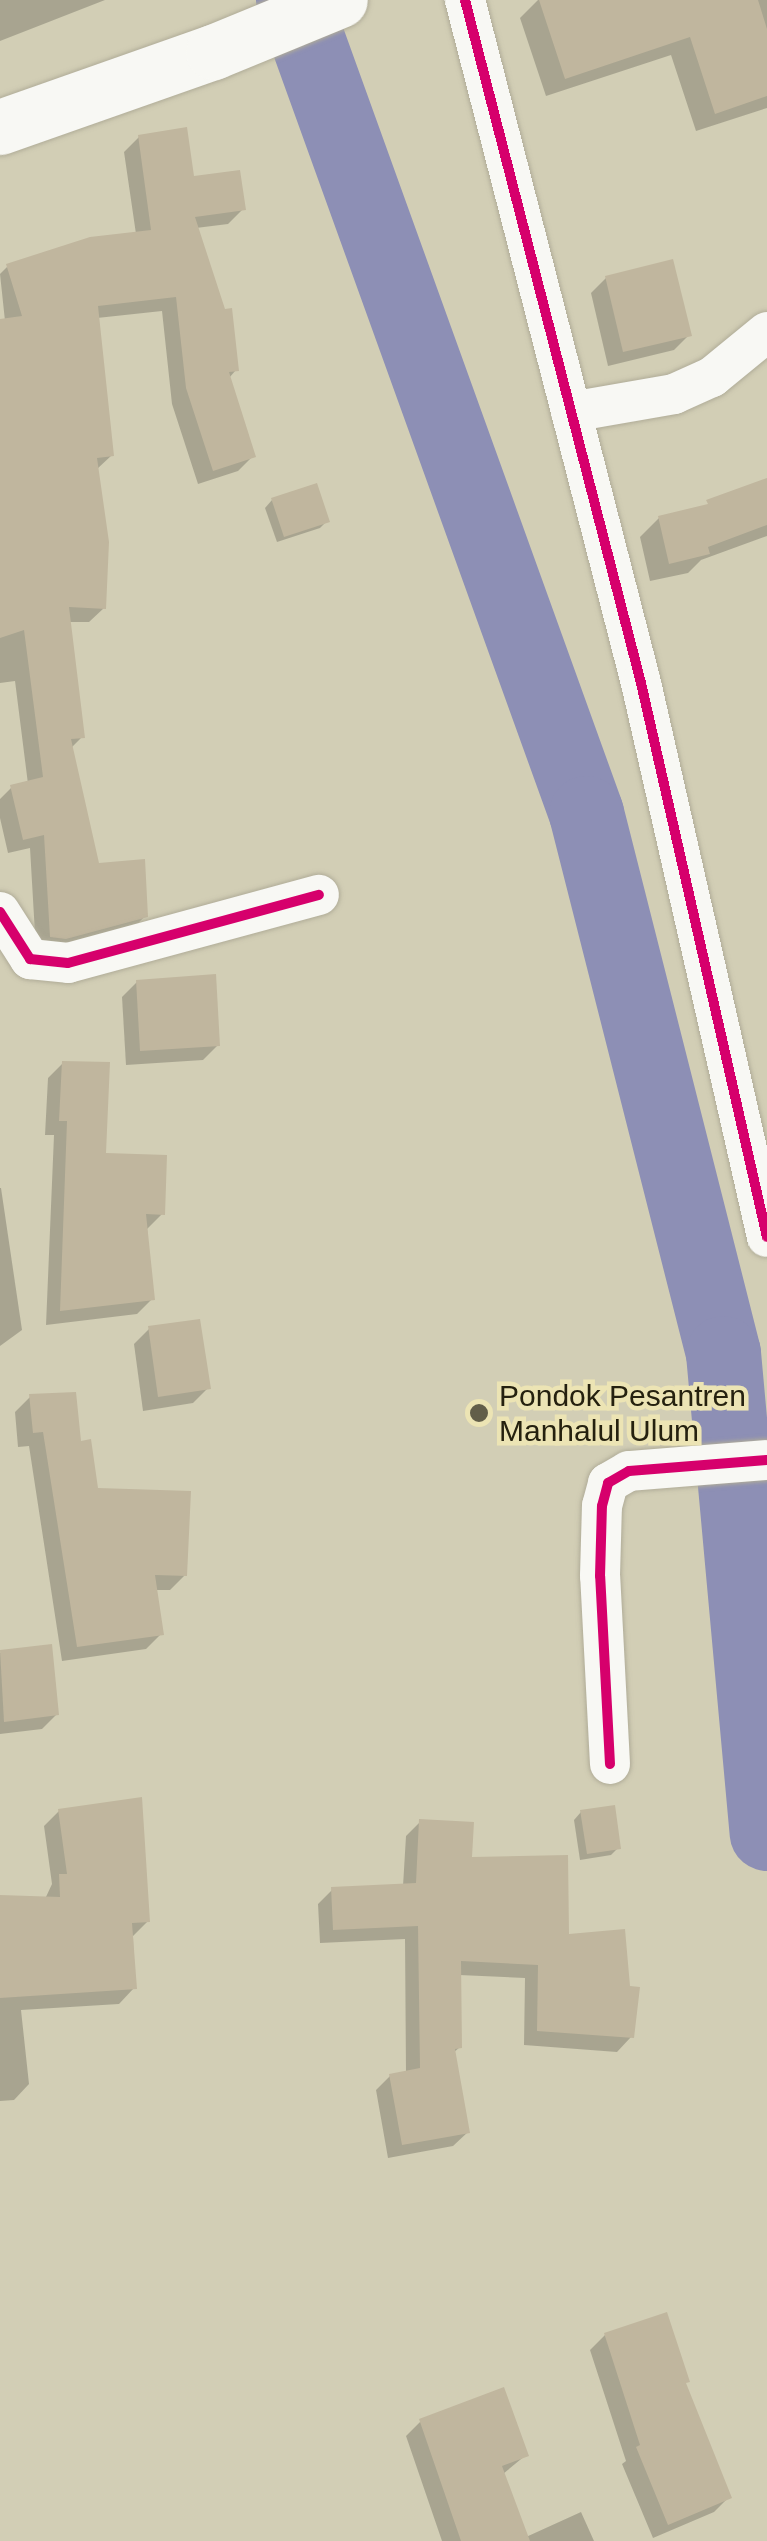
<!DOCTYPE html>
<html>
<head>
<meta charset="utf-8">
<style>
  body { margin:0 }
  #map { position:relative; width:767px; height:2541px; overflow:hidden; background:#d2ceb5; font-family:Helvetica,sans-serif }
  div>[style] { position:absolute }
  .shadow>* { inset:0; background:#0003 }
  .river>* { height:75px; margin:-37.5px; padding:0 37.5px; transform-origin:37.5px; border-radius:37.5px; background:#8d8fb5 }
  .building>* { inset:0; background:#c0b69e }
  .roads { filter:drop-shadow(0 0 2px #b0ac98) drop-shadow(0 0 2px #b0ac98) }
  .minor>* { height:40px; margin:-20px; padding:0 20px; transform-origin:20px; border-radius:20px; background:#f8f8f4 }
  .trunk>* { height:55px; margin:-27.5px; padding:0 27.5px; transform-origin:27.5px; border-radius:27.5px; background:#f8f8f4 }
  .cycleway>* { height:10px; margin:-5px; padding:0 5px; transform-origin:5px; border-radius:5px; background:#d6006c }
  .dots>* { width:28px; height:28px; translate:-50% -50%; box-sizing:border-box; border:5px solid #ece4b4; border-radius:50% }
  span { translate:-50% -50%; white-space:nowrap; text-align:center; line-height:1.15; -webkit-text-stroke:9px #ece4b4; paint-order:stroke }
  .poi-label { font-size:30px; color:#25210f }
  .left { translate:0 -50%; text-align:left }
</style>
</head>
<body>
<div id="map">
  <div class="shadow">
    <div style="clip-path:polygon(0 0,105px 0,0 41px)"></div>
    <div style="clip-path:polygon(538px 0,767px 0,767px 108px,696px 131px,671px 55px,546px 96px,520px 18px)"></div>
    <div style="clip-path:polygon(139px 137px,192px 179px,243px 209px,228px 224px,196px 228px,236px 370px,229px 378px,253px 456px,238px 471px,198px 484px,172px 404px,162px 311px,97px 318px,112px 455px,96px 470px,104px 608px,89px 622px,68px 622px,82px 737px,70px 749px,97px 865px,145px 916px,131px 931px,36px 951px,30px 848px,8px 853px,0 818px,0 799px,11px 788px,28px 784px,15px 681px,0 683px,0 321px,5px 321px,0 274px,8px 266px,136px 234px,124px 152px)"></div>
    <div style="clip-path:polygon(606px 278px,689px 335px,674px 350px,608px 366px,591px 293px)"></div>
    <div style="clip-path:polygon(767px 481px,767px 536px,701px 560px,688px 573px,650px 581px,640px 537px,659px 518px,703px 508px)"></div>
    <div style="clip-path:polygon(272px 500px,327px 521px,320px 528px,277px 542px,265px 508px)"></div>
    <div style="clip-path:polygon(137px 982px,218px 1045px,203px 1060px,126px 1065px,122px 997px)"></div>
    <div style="clip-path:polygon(63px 1063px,103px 1155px,162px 1214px,147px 1229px,152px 1299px,137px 1314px,46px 1325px,54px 1135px,45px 1135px,48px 1078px)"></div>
    <div style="clip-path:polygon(1px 1188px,22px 1330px,0 1346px,0 1188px)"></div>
    <div style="clip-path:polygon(149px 1329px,208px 1388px,193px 1403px,143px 1411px,134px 1344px)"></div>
    <div style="clip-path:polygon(30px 1397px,79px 1444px,96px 1490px,185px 1575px,170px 1590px,155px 1590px,161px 1634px,146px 1649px,62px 1661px,29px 1446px,18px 1447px,15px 1412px)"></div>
    <div style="clip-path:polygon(50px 1647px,57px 1714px,42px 1729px,0 1734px,0 1653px)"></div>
    <div style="clip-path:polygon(59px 1811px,148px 1921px,133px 1936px,134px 1988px,119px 2004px,21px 2010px,29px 2084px,14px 2100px,0 2101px,0 1897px,45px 1899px,52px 1884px,44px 1826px)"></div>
    <div style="clip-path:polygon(581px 1812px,618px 1848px,611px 1855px,580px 1860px,574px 1820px)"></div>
    <div style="clip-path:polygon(420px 1822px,566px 1937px,631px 2037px,617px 2052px,524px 2045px,525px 1978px,459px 1975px,460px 2047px,453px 2053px,468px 2132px,453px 2146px,388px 2158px,376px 2090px,390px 2076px,406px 2073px,405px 1939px,320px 1943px,318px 1904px,332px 1890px,403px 1886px,406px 1836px)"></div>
    <div style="clip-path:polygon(605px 2335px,684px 2385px,729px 2497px,714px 2512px,653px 2538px,622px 2464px,626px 2461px,590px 2350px)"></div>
    <div style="clip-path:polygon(421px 2421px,526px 2455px,503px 2474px,526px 2537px,581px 2512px,594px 2541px,442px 2541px,406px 2436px)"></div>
  </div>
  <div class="river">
    <div style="left:293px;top:0;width:864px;rotate:70.18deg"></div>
    <div style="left:586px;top:813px;width:557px;rotate:75.76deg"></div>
    <div style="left:723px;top:1353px;width:482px;rotate:84.8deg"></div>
  </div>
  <div class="building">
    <div style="clip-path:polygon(539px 0,758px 0,767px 29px,767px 96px,715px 114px,690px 37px,565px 79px)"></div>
    <div style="clip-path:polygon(187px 127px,194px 176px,240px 170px,246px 210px,195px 217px,225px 309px,232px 308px,239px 371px,229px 372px,256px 457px,213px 471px,186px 388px,176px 297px,98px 306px,114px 456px,97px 458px,109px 542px,106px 609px,69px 607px,85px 738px,71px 739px,99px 863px,145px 859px,148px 917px,66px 939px,50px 937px,44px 835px,23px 840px,10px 785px,43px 777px,24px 630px,0 638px,0 319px,22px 316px,6px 264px,90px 237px,151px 230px,138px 135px)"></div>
    <div style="clip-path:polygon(673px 259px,692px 336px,623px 352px,605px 276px)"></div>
    <div style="clip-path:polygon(767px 478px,767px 525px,708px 547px,710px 554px,669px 564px,658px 516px,708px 504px,706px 500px)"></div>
    <div style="clip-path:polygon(317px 483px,330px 522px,284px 537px,271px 498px)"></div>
    <div style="clip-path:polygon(216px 974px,220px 1046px,140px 1051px,136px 980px)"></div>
    <div style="clip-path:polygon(62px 1061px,110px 1062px,106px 1153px,167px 1155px,165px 1215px,146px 1214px,155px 1300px,60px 1311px,67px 1121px,59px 1121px)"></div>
    <div style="clip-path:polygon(200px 1319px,211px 1389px,158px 1397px,148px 1326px)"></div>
    <div style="clip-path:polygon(76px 1392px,81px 1441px,91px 1439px,98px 1488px,191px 1491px,187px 1576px,155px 1575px,164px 1635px,77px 1647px,43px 1432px,33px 1433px,29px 1394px)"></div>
    <div style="clip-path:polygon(52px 1644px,59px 1715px,4px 1722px,0 1650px)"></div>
    <div style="clip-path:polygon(142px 1797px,150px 1922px,132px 1923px,137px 1989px,0 1998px,0 1895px,60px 1897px,59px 1874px,67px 1874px,58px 1809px)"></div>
    <div style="clip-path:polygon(615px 1805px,621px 1849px,587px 1854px,580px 1810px)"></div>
    <div style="clip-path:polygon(419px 1819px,474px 1822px,472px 1857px,568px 1855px,569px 1934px,625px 1929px,630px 1986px,640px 1987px,634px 2038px,537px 2031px,538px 1965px,461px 1961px,462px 2048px,455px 2049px,470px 2133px,402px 2145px,389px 2074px,420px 2068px,418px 1926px,333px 1930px,331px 1887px,416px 1883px)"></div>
    <div style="clip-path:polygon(667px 2312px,690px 2382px,686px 2383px,732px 2498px,668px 2525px,636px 2447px,640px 2445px,604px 2333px)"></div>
    <div style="clip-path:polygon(504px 2387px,529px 2456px,502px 2466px,530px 2541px,461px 2541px,419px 2419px)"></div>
  </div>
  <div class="roads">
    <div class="minor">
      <div style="left:465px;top:0;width:705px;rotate:75.55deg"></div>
      <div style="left:641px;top:683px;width:568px;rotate:77.19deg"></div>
      <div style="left:571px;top:412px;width:105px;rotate:-9.9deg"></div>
      <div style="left:674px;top:394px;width:42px;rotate:-24.1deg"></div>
      <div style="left:712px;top:377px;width:71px;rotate:-39.3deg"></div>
      <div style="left:0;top:912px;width:56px;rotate:57.4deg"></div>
      <div style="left:30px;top:959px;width:38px;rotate:6deg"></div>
      <div style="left:68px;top:963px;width:260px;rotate:-15.2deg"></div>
      <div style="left:610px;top:1764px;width:188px;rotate:-93deg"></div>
      <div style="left:600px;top:1576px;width:70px;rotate:-88.4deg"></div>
      <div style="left:602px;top:1506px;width:24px;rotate:-75deg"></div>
      <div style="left:608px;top:1483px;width:24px;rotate:-30deg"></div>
      <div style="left:629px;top:1471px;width:138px;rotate:-4.6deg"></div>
    </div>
    <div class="trunk">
      <div style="left:0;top:127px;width:226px;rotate:-19.4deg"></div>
      <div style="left:213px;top:52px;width:137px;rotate:-22.3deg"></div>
    </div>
  </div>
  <div class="cycleway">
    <div style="left:465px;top:0;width:705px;rotate:75.55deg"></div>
    <div style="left:641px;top:683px;width:568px;rotate:77.19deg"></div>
    <div style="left:0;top:912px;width:56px;rotate:57.4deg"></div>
    <div style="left:30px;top:959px;width:38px;rotate:6deg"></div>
    <div style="left:68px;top:963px;width:260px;rotate:-15.2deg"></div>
    <div style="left:610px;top:1764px;width:188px;rotate:-93deg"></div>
    <div style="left:600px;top:1576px;width:70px;rotate:-88.4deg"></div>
    <div style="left:602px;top:1506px;width:24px;rotate:-75deg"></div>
    <div style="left:608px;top:1483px;width:24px;rotate:-30deg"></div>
    <div style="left:629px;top:1471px;width:138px;rotate:-4.6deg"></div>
  </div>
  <div class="dots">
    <div style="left:479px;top:1413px;background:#625e49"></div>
  </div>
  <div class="poi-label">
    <span class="left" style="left:499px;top:1413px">Pondok Pesantren<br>Manhalul Ulum</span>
  </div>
</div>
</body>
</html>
